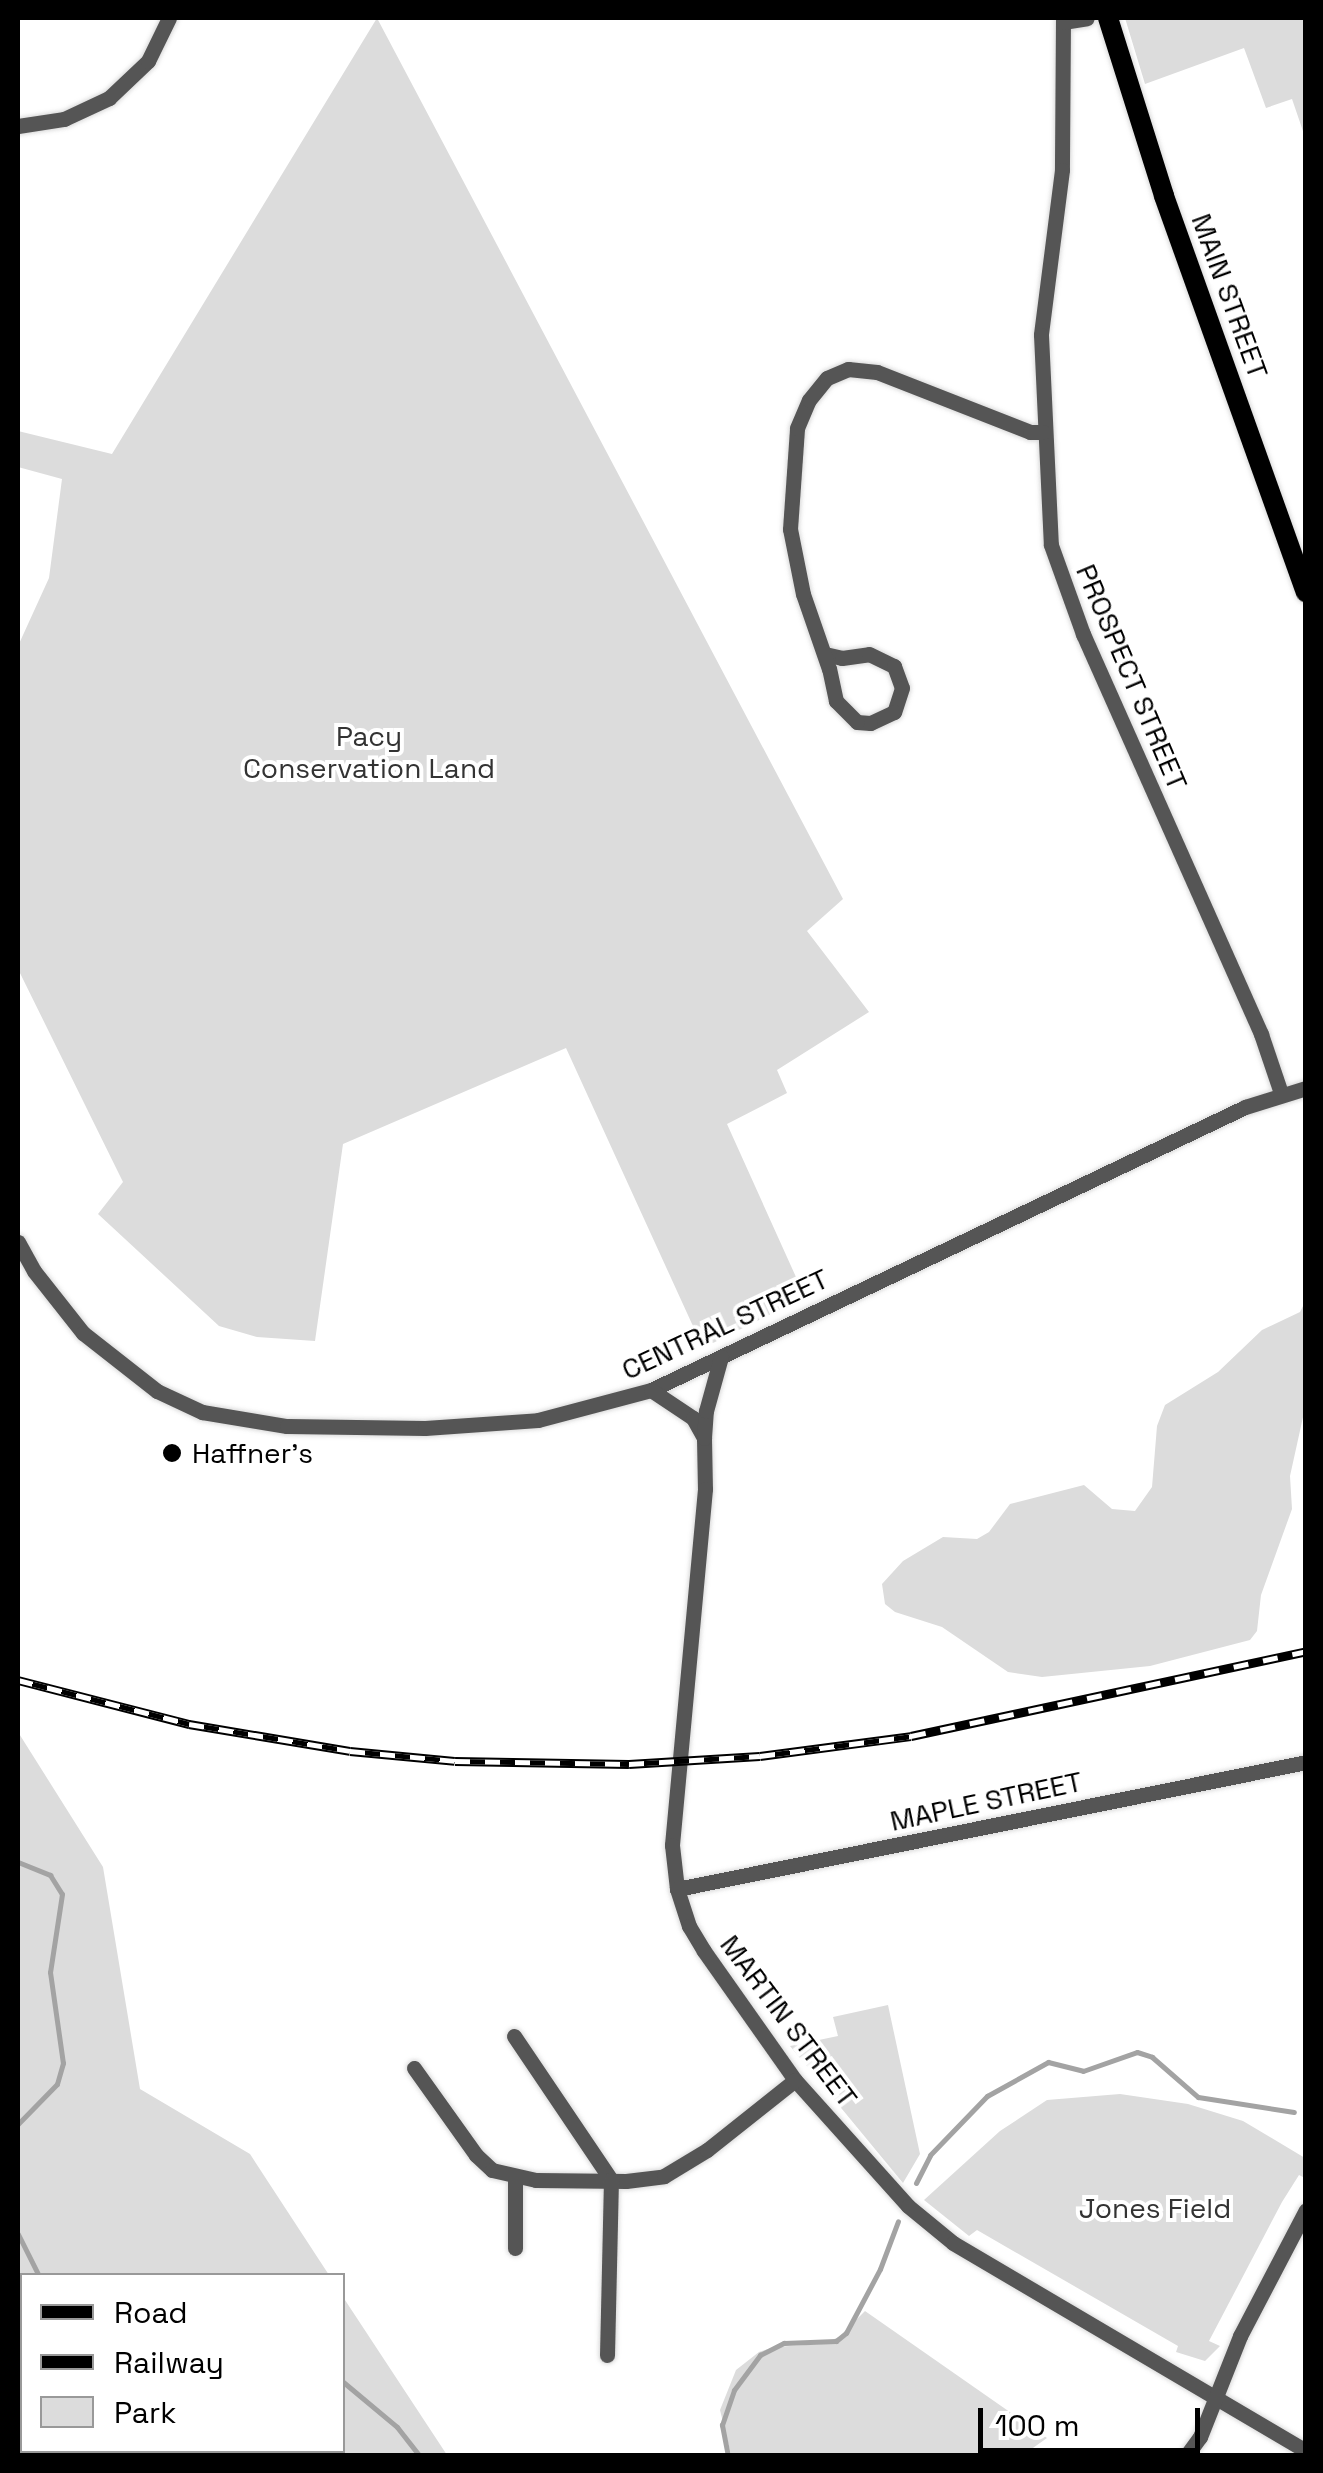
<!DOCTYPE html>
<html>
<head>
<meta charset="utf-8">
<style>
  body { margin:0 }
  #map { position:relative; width:1323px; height:2473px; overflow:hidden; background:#fff; font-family:"Space Grotesk",sans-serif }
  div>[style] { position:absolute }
  .green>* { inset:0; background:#dcdcdc }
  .stream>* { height:5px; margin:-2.5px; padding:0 2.5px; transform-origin:2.5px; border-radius:2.5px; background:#a3a3a3 }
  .roads { filter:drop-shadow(0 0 2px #dbdbdb) drop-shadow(0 0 2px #dbdbdb) }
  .minor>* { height:15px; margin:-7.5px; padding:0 7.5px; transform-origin:7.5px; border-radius:7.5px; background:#555 }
  .major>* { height:20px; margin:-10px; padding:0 10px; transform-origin:10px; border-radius:10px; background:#000 }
  .rail>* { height:9px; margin-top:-4.5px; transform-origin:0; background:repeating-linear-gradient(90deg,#fff 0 15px,#000 0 30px); box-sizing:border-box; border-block:2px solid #000 }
  .dots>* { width:28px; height:28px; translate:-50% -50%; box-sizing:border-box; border:5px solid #fff; border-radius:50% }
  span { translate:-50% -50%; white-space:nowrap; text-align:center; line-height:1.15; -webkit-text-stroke:8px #fff; paint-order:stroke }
  .street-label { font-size:28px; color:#000 }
  .park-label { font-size:28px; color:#333 }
  .poi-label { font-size:28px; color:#000 }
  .left { translate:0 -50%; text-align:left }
  .frame { position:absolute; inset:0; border:20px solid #000; pointer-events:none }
  .legend { position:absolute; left:20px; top:2273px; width:325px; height:180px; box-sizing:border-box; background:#fff; border:2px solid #999; margin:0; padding:12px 18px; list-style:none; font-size:30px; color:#000 }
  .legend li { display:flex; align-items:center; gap:20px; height:50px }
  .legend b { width:50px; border:2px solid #999 }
  .scale { position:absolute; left:978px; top:2408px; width:222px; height:45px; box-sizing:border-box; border:5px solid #000; border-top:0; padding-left:12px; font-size:30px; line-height:35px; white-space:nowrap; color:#000; -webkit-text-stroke:8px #fff; paint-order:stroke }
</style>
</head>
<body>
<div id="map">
  <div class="green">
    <div style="clip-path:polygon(377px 18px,843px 899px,807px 931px,869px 1012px,777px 1070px,787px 1093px,727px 1124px,805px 1297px,703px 1348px,566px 1048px,343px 1144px,315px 1341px,257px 1337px,219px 1326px,98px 1214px,123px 1182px,18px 969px,18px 646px,49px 578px,62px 479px,18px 467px,18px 431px,112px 454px)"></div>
    <div style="clip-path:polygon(1125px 18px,1305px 18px,1305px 137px,1292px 99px,1266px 108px,1244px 48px,1145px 84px)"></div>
    <div style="clip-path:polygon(1305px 1302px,1305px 1408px,1290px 1476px,1292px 1509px,1261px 1595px,1257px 1631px,1250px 1640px,1150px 1666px,1042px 1677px,1008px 1672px,942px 1627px,895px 1612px,885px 1604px,882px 1584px,903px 1561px,943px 1537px,977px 1539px,989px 1532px,1010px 1504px,1084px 1485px,1112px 1509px,1135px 1511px,1152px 1487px,1157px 1426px,1165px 1405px,1218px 1372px,1262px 1330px,1300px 1312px)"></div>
    <div style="clip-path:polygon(18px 1732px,103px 1867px,140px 2089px,250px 2154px,329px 2275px,22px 2276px,22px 2387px,18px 2386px)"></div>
    <div style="clip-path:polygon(888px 2005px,920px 2154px,903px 2183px,790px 2046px,838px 2036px,833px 2017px)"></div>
    <div style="clip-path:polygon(1120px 2094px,1188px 2104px,1243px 2121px,1305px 2158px,1305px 2178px,1299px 2175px,1282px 2202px,1209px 2341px,1220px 2346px,1205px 2361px,1176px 2352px,1178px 2346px,977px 2230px,969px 2236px,924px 2200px,1000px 2131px,1047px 2100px)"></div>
    <div style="clip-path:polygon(343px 2297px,447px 2455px,102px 2455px,100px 2451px,342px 2450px)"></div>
    <div style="clip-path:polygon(865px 2311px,1047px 2438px,1023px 2455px,731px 2455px,720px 2410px,736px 2370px,759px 2352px,774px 2347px,822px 2344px,839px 2337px)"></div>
  </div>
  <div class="stream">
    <div style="left:18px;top:1862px;width:35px;rotate:22deg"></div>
    <div style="left:50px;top:1875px;width:22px;rotate:58deg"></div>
    <div style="left:62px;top:1894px;width:79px;rotate:98.7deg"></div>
    <div style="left:50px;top:1972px;width:92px;rotate:81.9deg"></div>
    <div style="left:63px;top:2063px;width:22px;rotate:106deg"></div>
    <div style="left:57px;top:2084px;width:56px;rotate:134.3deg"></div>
    <div style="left:916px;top:2183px;width:31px;rotate:-63deg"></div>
    <div style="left:930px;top:2155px;width:82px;rotate:-46deg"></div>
    <div style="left:987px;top:2096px;width:70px;rotate:-29.1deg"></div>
    <div style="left:1048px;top:2062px;width:36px;rotate:14deg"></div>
    <div style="left:1083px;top:2071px;width:57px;rotate:-19.4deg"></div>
    <div style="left:1137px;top:2052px;width:16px;rotate:18deg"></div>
    <div style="left:1152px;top:2057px;width:61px;rotate:41deg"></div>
    <div style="left:1198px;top:2097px;width:97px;rotate:8.9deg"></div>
    <div style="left:18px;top:2234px;width:47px;rotate:63.4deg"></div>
    <div style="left:342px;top:2381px;width:72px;rotate:39.9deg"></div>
    <div style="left:397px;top:2427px;width:37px;rotate:52deg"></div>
    <div style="left:728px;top:2456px;width:32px;rotate:-101deg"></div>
    <div style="left:722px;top:2425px;width:37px;rotate:-71deg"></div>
    <div style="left:734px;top:2390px;width:44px;rotate:-53.4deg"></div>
    <div style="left:760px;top:2355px;width:27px;rotate:-27deg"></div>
    <div style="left:784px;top:2343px;width:52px;rotate:-2.2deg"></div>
    <div style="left:836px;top:2341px;width:13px;rotate:-39deg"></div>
    <div style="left:846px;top:2333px;width:72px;rotate:-62deg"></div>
    <div style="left:880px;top:2269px;width:51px;rotate:-69.4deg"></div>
  </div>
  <div class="roads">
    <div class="minor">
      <div style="left:1063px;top:18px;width:152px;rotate:90.4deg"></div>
      <div style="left:1062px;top:170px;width:166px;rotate:97.3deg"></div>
      <div style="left:1041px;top:335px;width:210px;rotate:87.3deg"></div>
      <div style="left:1051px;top:545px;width:95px;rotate:70.2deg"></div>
      <div style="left:1083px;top:634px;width:438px;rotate:66deg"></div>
      <div style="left:1261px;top:1034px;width:62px;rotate:71.3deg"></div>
      <div style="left:1063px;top:22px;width:24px;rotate:-9deg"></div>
      <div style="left:18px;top:126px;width:47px;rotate:-8.7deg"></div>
      <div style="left:64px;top:119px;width:50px;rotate:-25deg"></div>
      <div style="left:109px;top:98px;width:54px;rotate:-43.5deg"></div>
      <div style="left:148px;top:61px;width:48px;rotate:-64deg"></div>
      <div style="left:825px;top:654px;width:17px;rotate:13deg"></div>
      <div style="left:842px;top:658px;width:27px;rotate:-8deg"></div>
      <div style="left:869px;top:654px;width:28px;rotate:26deg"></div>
      <div style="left:894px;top:666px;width:23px;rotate:70deg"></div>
      <div style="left:902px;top:688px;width:25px;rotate:108deg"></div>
      <div style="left:894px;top:712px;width:26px;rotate:155deg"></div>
      <div style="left:870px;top:723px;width:13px;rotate:-176deg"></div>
      <div style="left:857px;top:722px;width:30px;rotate:-135deg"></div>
      <div style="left:836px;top:701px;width:33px;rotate:-102deg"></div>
      <div style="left:829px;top:669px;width:79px;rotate:-109.1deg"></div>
      <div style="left:803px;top:594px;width:66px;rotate:-101.3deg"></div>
      <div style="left:790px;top:529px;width:101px;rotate:-86deg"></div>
      <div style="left:797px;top:428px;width:30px;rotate:-67deg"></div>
      <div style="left:809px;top:400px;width:28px;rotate:-51deg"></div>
      <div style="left:827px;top:378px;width:23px;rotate:-23deg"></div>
      <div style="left:848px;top:369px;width:29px;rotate:6deg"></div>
      <div style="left:877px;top:372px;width:164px;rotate:21.4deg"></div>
      <div style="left:1030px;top:432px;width:13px"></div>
      <div style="left:18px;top:1242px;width:33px;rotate:61deg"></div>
      <div style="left:34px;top:1271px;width:79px;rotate:51.7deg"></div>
      <div style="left:83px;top:1333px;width:94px;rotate:38.1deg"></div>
      <div style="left:157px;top:1391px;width:50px;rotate:25deg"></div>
      <div style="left:202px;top:1412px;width:86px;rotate:9.4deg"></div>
      <div style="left:287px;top:1426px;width:138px;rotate:0.8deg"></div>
      <div style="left:425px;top:1428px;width:113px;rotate:-4deg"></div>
      <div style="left:538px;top:1420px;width:117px;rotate:-14.9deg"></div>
      <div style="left:651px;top:1390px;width:658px;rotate:-25.47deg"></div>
      <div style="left:1245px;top:1107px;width:64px;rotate:-17.3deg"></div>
      <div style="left:651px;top:1390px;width:50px;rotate:33.7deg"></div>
      <div style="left:693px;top:1418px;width:23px;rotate:61deg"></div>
      <div style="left:704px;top:1438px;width:51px;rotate:88.9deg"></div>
      <div style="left:705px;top:1489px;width:358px;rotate:95.3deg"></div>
      <div style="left:672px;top:1845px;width:44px;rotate:83.5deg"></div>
      <div style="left:677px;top:1889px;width:39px;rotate:72deg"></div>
      <div style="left:689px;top:1926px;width:29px;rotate:59deg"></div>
      <div style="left:704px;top:1951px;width:158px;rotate:54.8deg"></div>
      <div style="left:795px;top:2080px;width:169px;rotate:48.1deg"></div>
      <div style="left:908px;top:2206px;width:58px;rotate:39.4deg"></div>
      <div style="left:953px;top:2243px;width:410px;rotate:30.5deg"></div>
      <div style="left:704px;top:1438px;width:27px;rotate:-86deg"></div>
      <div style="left:706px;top:1411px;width:56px;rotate:-74.5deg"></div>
      <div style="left:677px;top:1889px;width:642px;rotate:-11.41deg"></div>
      <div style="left:514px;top:2036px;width:174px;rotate:56deg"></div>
      <div style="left:414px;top:2068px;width:107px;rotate:54.5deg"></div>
      <div style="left:476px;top:2155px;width:22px;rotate:43deg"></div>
      <div style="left:492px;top:2170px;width:45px;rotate:12.8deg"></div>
      <div style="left:536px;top:2180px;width:90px;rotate:0.6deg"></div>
      <div style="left:626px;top:2181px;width:38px;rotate:-7deg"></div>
      <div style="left:664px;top:2176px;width:50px;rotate:-31.2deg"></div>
      <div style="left:707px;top:2150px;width:112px;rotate:-38.5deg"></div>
      <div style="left:515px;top:2248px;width:70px;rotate:-90deg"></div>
      <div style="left:607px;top:2355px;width:175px;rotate:-88.7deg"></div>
      <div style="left:1186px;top:2456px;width:24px;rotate:-54deg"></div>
      <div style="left:1200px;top:2437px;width:109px;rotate:-68.4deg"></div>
      <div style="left:1240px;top:2336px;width:142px;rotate:-62.4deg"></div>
    </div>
    <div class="major">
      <div style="left:1108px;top:18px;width:187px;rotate:72.5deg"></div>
      <div style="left:1164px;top:196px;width:421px;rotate:70.3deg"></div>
    </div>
  </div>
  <div class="rail">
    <div style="left:18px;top:1680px;width:177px;rotate:14.4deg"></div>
    <div style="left:189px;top:1724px;width:163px;rotate:9.5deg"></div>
    <div style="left:350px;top:1751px;width:105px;rotate:5.4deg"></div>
    <div style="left:455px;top:1761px;width:174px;rotate:1deg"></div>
    <div style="left:629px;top:1764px;width:131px;rotate:-3.5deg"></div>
    <div style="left:760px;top:1756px;width:152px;rotate:-7.5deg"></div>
    <div style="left:911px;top:1736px;width:404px;rotate:-12.1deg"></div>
  </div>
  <div class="dots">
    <div style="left:172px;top:1453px;background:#000"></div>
  </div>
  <div class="street-label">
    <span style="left:1230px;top:296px;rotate:70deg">MAIN STREET</span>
    <span style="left:1132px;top:677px;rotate:67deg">PROSPECT STREET</span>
    <span style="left:725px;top:1324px;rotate:-25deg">CENTRAL STREET</span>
    <span style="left:986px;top:1801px;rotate:-12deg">MAPLE STREET</span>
    <span style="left:789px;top:2021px;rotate:53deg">MARTIN STREET</span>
  </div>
  <div class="park-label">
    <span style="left:369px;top:752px">Pacy<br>Conservation Land</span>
    <span style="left:1155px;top:2208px">Jones Field</span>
  </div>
  <div class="poi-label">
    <span class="left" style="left:192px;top:1453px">Haffner's</span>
  </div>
  <div class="frame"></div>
  <ul class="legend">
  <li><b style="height:12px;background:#000"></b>Road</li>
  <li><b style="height:12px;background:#000"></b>Railway</li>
  <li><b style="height:28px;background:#dcdcdc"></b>Park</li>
  </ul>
  <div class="scale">100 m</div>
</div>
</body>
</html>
